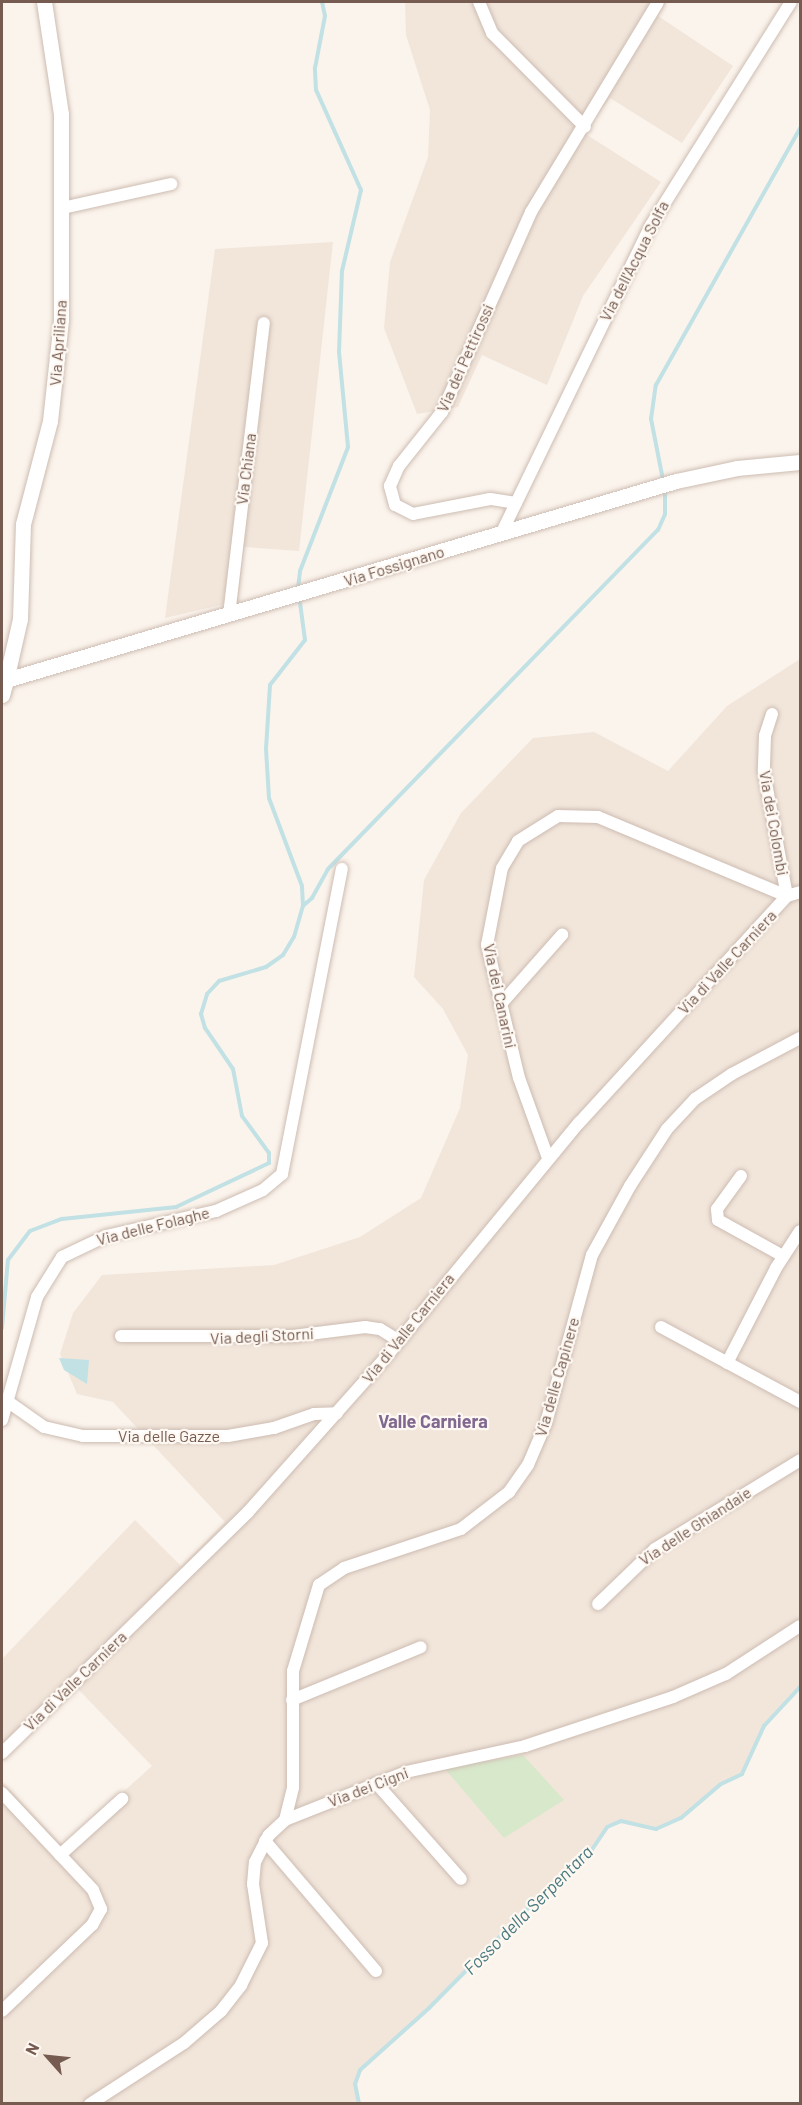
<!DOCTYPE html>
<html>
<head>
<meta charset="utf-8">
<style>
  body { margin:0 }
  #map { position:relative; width:802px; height:2105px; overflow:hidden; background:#fbf4ec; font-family:Barlow,sans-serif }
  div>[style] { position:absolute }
  .residential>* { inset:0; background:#f2e6db }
  .green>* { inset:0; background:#d8e8cb }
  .water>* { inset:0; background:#c1e1e4 }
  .stream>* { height:4px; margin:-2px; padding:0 2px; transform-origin:2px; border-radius:2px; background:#c1e1e4 }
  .roads { filter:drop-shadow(0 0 2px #cdbcb2) drop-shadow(0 0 2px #cdbcb2) }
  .minor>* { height:12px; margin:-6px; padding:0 6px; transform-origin:6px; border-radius:6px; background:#fff }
  .tertiary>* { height:15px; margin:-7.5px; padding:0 7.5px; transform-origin:7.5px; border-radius:7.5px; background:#fff }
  span { translate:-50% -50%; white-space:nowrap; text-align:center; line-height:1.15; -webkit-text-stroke:4.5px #fef8f2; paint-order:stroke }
  .street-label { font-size:16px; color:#755b50 }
  .neighbourhood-label { font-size:18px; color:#806890; font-weight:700 }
  .water-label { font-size:18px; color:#48797f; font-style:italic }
  .frame { position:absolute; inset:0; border:3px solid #755b50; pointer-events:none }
  .north { position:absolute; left:18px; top:2027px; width:60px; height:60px; -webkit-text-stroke:4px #fef8f2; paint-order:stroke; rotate:297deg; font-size:16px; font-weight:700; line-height:24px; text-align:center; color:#755b50 }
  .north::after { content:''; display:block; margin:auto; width:21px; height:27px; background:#755b50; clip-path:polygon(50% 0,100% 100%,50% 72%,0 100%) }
</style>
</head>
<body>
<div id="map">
  <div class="residential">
    <div style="clip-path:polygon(405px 2px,666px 2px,658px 16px,733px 66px,682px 143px,610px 98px,584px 133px,661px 182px,583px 296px,547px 385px,482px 355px,458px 407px,417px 414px,384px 328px,390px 262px,428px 157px,430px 110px,406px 35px)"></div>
    <div style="clip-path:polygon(333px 242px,299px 551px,244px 547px,238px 601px,165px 618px,215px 249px)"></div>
    <div style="clip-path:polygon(800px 659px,800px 1687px,764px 1726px,742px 1774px,721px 1784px,681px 1818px,656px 1829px,621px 1821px,607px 1827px,587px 1857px,557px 1879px,429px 2008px,360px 2070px,355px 2084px,359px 2104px,2px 2103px,2px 1781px,63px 1846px,152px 1766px,78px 1689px,11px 1752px,2px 1742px,2px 1659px,135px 1520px,181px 1566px,225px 1522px,113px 1402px,77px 1394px,60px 1354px,73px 1313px,102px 1275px,274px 1265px,360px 1237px,421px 1198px,460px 1108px,468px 1055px,443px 1009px,414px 977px,424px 880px,461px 813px,533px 738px,594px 732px,668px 771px,727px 706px)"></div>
  </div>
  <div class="green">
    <div style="clip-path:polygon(523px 1755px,564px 1800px,504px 1838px,444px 1768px)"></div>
  </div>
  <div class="water">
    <div style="clip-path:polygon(59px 1358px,89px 1360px,87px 1384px,64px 1370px)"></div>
  </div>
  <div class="stream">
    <div style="left:663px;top:480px;width:62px;rotate:-101.1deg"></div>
    <div style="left:651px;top:419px;width:34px;rotate:-82deg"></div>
    <div style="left:656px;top:385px;width:295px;rotate:-60.7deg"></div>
    <div style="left:298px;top:588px;width:17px;rotate:-83deg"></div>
    <div style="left:300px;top:571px;width:133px;rotate:-68.8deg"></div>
    <div style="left:348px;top:447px;width:95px;rotate:-95.4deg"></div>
    <div style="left:339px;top:352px;width:81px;rotate:-87.9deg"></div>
    <div style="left:342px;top:271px;width:83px;rotate:-76.8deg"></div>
    <div style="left:361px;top:190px;width:110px;rotate:-114.2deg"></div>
    <div style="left:316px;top:90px;width:22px;rotate:-93deg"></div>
    <div style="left:315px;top:68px;width:53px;rotate:-79.1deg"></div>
    <div style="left:325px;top:16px;width:14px;rotate:-102deg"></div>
    <div style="left:304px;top:905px;width:11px;rotate:-41deg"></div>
    <div style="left:312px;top:898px;width:33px;rotate:-61deg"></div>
    <div style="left:328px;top:869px;width:473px;rotate:-45.8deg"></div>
    <div style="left:658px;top:530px;width:17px;rotate:-66deg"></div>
    <div style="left:665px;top:514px;width:27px;rotate:-90deg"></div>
    <div style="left:2px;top:1328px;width:68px;rotate:-85deg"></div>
    <div style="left:8px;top:1260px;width:36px;rotate:-53deg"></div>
    <div style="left:30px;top:1231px;width:34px;rotate:-21deg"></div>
    <div style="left:62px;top:1219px;width:115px;rotate:-6deg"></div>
    <div style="left:176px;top:1207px;width:103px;rotate:-25.3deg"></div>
    <div style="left:269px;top:1163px;width:10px;rotate:-90deg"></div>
    <div style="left:269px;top:1153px;width:46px;rotate:-126.1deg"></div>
    <div style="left:242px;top:1116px;width:48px;rotate:-100.8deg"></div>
    <div style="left:233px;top:1069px;width:50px;rotate:-124.3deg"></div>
    <div style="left:205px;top:1028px;width:15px;rotate:-106deg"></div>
    <div style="left:201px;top:1014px;width:21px;rotate:-73deg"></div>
    <div style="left:207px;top:994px;width:18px;rotate:-47deg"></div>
    <div style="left:219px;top:981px;width:49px;rotate:-16.6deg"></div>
    <div style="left:266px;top:967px;width:21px;rotate:-35deg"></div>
    <div style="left:283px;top:955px;width:21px;rotate:-59deg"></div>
    <div style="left:294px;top:937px;width:32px;rotate:-74deg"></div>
    <div style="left:303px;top:906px;width:20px;rotate:-93deg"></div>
    <div style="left:302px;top:886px;width:94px;rotate:-110.6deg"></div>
    <div style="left:269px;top:798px;width:49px;rotate:-93.5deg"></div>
    <div style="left:266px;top:749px;width:64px;rotate:-86.4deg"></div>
    <div style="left:270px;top:685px;width:57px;rotate:-52.1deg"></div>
    <div style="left:305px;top:640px;width:45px;rotate:-97.6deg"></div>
    <div style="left:359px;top:2104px;width:20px;rotate:-101deg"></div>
    <div style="left:355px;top:2084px;width:15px;rotate:-70deg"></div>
    <div style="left:360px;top:2070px;width:93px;rotate:-41.9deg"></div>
    <div style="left:429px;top:2008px;width:182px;rotate:-45.2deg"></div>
    <div style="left:557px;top:1879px;width:37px;rotate:-36deg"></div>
    <div style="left:587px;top:1857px;width:36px;rotate:-56deg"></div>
    <div style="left:607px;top:1827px;width:15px;rotate:-23deg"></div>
    <div style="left:621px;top:1821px;width:36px;rotate:13deg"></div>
    <div style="left:656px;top:1829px;width:27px;rotate:-24deg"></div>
    <div style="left:681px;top:1818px;width:52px;rotate:-40.4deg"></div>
    <div style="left:721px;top:1784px;width:23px;rotate:-25deg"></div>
    <div style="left:742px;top:1774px;width:53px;rotate:-65.4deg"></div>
    <div style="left:764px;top:1726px;width:53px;rotate:-47.3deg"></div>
  </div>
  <div class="roads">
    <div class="minor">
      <div style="left:479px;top:2px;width:34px;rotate:67deg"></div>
      <div style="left:492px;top:33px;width:132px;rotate:45.3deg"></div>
      <div style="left:62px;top:208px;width:112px;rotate:-12.4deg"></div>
      <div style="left:516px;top:503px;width:26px;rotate:-171deg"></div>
      <div style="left:490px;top:499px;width:78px;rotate:169deg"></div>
      <div style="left:413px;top:514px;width:20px;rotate:-153deg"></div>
      <div style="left:395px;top:505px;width:20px;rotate:-105deg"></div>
      <div style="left:390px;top:486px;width:22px;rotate:-66deg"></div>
      <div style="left:399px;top:466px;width:69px;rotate:-51.5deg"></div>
      <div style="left:442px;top:412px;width:219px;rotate:-66deg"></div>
      <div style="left:531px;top:212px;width:245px;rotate:-58.8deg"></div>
      <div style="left:501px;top:534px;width:343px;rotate:-64.1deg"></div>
      <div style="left:651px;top:225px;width:263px;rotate:-57.9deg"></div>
      <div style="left:229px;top:615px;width:294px;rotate:-83.2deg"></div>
      <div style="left:772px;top:714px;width:23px;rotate:108deg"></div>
      <div style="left:765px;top:736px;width:36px;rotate:92deg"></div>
      <div style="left:764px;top:772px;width:126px;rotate:79.5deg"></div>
      <div style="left:500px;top:1005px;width:94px;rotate:-48.5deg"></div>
      <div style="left:548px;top:1158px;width:85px;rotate:-109.9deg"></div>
      <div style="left:519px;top:1078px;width:137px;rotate:-103.5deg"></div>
      <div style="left:487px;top:945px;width:78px;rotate:-79deg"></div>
      <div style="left:502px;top:868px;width:31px;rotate:-59deg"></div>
      <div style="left:518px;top:841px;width:47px;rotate:-32deg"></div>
      <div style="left:558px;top:816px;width:40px;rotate:1.4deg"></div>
      <div style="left:598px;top:817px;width:205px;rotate:22.7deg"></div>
      <div style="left:741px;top:1176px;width:41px;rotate:126deg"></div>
      <div style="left:717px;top:1209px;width:11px;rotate:85deg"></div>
      <div style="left:718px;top:1220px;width:74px;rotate:29deg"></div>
      <div style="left:661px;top:1327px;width:158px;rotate:28.3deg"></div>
      <div style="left:121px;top:1336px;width:172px"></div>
      <div style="left:293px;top:1336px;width:73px;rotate:-7.1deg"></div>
      <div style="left:365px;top:1327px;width:15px;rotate:8deg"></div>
      <div style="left:380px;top:1329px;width:22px;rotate:32deg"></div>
      <div style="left:727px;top:1363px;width:107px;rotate:-62.7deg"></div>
      <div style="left:776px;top:1268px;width:44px;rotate:-57deg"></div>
      <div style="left:7px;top:1401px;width:45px;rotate:35.1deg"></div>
      <div style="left:44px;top:1427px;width:40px;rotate:13deg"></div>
      <div style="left:83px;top:1436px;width:145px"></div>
      <div style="left:228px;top:1436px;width:47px;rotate:-9.9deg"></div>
      <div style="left:274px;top:1428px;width:42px;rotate:-19.3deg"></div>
      <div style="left:314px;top:1414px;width:23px;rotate:-2deg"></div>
      <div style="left:2px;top:1420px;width:128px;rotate:-74.1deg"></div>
      <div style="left:37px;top:1297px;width:47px;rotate:-58deg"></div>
      <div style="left:62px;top:1257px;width:49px;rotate:-25.5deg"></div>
      <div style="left:106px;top:1236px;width:113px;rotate:-12.8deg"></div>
      <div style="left:216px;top:1211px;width:51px;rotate:-24.1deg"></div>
      <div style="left:263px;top:1190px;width:25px;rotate:-40deg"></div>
      <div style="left:282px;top:1174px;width:311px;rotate:-78.9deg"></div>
      <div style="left:598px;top:1604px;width:79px;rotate:-44deg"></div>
      <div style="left:655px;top:1549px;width:170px;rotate:-31.5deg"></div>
      <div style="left:292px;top:1700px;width:139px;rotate:-22.3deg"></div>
      <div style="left:2px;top:1753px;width:344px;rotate:-44.4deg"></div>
      <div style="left:248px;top:1512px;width:206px;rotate:-48.3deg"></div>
      <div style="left:385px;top:1358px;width:305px;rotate:-50.5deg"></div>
      <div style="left:579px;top:1123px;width:308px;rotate:-47.5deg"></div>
      <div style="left:787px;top:896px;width:14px;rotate:-17deg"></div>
      <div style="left:376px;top:1783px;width:128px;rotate:48.5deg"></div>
      <div style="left:2px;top:1793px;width:133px;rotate:46.8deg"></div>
      <div style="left:93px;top:1890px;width:21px;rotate:67deg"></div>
      <div style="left:101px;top:1909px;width:18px;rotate:119deg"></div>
      <div style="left:92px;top:1925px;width:124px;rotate:136.3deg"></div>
      <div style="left:285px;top:1820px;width:34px;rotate:-76deg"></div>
      <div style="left:293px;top:1787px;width:116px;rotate:-90deg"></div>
      <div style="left:293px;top:1671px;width:90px;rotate:-73.2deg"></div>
      <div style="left:319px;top:1585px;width:30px;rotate:-34deg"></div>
      <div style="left:344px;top:1568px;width:123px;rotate:-18.4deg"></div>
      <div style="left:461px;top:1529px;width:61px;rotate:-37.6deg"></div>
      <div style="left:509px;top:1492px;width:33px;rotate:-55deg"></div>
      <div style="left:528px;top:1465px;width:46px;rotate:-66.8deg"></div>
      <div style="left:546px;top:1423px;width:174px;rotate:-74.7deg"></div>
      <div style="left:592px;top:1255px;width:79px;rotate:-61.2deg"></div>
      <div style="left:630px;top:1186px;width:68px;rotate:-57deg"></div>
      <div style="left:667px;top:1129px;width:41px;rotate:-47deg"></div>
      <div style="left:695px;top:1099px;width:45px;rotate:-34deg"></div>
      <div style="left:732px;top:1074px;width:77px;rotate:-27.9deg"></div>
      <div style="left:265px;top:1841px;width:171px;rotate:49.5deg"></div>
      <div style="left:60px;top:1855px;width:84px;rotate:-42.1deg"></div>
      <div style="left:90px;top:2104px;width:112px;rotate:-33deg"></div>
      <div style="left:184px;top:2043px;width:49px;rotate:-40.9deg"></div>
      <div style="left:221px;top:2011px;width:33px;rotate:-52deg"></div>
      <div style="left:241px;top:1985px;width:47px;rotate:-63.4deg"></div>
      <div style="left:262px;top:1943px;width:60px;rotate:-98.7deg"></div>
      <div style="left:253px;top:1884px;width:22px;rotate:-85deg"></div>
      <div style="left:255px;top:1862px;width:30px;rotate:-63deg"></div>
      <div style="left:269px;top:1835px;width:22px;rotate:-43deg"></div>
      <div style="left:285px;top:1820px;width:130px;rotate:-21.6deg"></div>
      <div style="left:406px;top:1772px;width:122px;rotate:-12.3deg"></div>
      <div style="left:525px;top:1746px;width:156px;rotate:-18.3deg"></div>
      <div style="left:673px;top:1697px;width:58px;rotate:-23.5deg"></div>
      <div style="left:726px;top:1674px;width:88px;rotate:-33deg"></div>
    </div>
    <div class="tertiary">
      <div style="left:6px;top:680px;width:63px;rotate:-77.1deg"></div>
      <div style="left:20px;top:619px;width:95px;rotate:-88.2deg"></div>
      <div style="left:23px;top:524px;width:106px;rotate:-75.3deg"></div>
      <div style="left:50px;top:421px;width:103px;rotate:-83.8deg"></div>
      <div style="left:61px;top:319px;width:205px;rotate:-90deg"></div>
      <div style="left:61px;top:114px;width:113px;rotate:-98.6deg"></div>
      <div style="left:2px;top:695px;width:16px;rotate:-75deg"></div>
      <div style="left:6px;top:680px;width:699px;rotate:-16.54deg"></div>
      <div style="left:676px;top:481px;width:62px;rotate:-12deg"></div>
      <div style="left:737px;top:468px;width:63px;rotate:-5.4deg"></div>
    </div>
  </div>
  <div class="street-label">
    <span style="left:634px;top:261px;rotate:-63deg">Via dell'Acqua Solfa</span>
    <span style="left:58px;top:343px;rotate:-86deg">Via Apriliana</span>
    <span style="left:465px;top:358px;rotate:-66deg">Via dei Pettirossi</span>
    <span style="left:246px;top:469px;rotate:-83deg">Via Chiana</span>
    <span style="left:394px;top:566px;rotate:-17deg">Via Fossignano</span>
    <span style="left:774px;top:823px;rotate:80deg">Via dei Colombi</span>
    <span style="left:727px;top:962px;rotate:-47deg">Via di Valle Carniera</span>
    <span style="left:500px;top:996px;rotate:78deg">Via dei Canarini</span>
    <span style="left:153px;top:1226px;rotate:-14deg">Via delle Folaghe</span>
    <span style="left:408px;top:1328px;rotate:-51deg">Via di Valle Carniera</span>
    <span style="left:262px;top:1336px;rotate:-3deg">Via degli Storni</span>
    <span style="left:557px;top:1377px;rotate:-74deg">Via delle Capinere</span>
    <span style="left:169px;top:1436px">Via delle Gazze</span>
    <span style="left:695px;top:1526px;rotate:-33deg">Via delle Ghiandaie</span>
    <span style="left:75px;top:1681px;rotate:-44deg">Via di Valle Carniera</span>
    <span style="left:368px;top:1787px;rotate:-21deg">Via dei Cigni</span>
  </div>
  <div class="neighbourhood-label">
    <span style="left:433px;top:1421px">Valle Carniera</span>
  </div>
  <div class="water-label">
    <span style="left:528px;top:1910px;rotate:-45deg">Fosso della Serpentara</span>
  </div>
  <div class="frame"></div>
  <div class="north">N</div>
</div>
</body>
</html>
